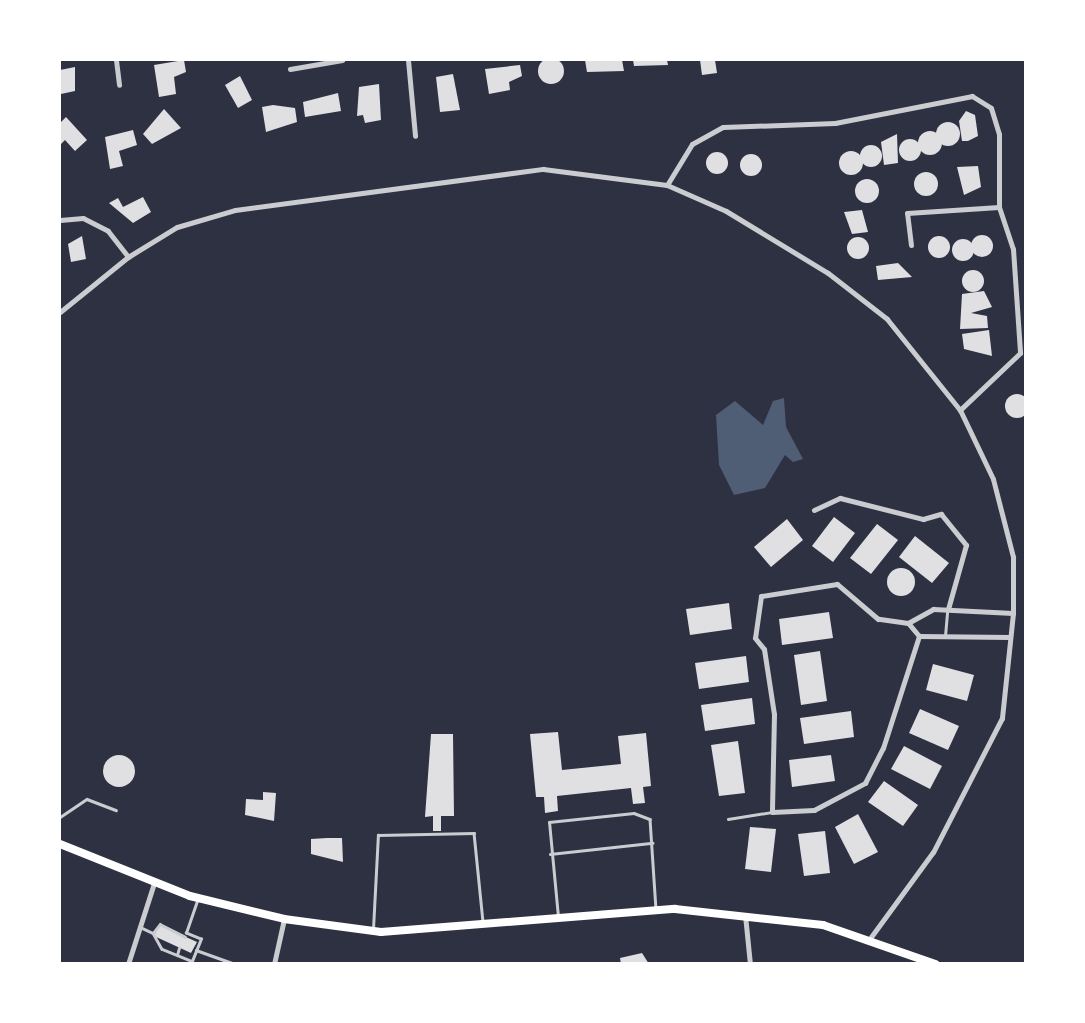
<!DOCTYPE html>
<html>
<head>
<meta charset="utf-8">
<style>
  body { margin:0 }
  #map { position:relative; width:1085px; height:1023px; overflow:hidden; background:#2d3142; font-family:Cabin,sans-serif }
  div>[style] { position:absolute }
  .water>* { inset:0; background:#4f5d75 }
  .building>* { inset:0; background:#e0e0e3 }
  .round { border-radius:50% }
  .service>* { height:2.5px; margin:-1.25px; padding:0 1.25px; transform-origin:1.25px; border-radius:1.25px; background:#caccd0 }
  .minor>* { height:5px; margin:-2.5px; padding:0 2.5px; transform-origin:2.5px; border-radius:2.5px; background:#caccd0 }
  .secondary>* { height:8px; margin:-4px; padding:0 4px; transform-origin:4px; border-radius:4px; background:#fff }
  span { translate:-50% -50%; white-space:nowrap; text-align:center; line-height:1.15; -webkit-text-stroke:6px #fff; paint-order:stroke }
  .frame { position:absolute; inset:0; border:61px solid #fff; pointer-events:none }
</style>
</head>
<body>
<div id="map">
  <div class="water">
    <div style="clip-path:polygon(784px 398px,786px 427px,803px 459px,793px 462px,785px 455px,765px 488px,734px 495px,719px 465px,716px 415px,735px 401px,763px 425px,773px 401px)"></div>
  </div>
  <div class="building">
    <div class="round" style="left:538px;top:58px;width:26px;height:26px"></div>
    <div style="clip-path:polygon(184px 60px,186px 72px,174px 77px,176px 94px,159px 97px,154px 65px)"></div>
    <div style="clip-path:polygon(585px 60px,622px 60px,624px 71px,587px 72px)"></div>
    <div style="clip-path:polygon(633px 60px,667px 60px,668px 65px,634px 66px)"></div>
    <div style="clip-path:polygon(700px 60px,715px 60px,717px 73px,702px 75px)"></div>
    <div style="clip-path:polygon(520px 65px,522px 76px,509px 82px,510px 90px,489px 94px,485px 69px)"></div>
    <div style="clip-path:polygon(75px 67px,75px 91px,61px 94px,60px 70px)"></div>
    <div style="clip-path:polygon(453px 74px,460px 110px,440px 112px,436px 77px)"></div>
    <div style="clip-path:polygon(240px 76px,252px 100px,238px 108px,225px 85px)"></div>
    <div style="clip-path:polygon(379px 84px,381px 120px,365px 123px,363px 115px,357px 116px,359px 87px)"></div>
    <div style="clip-path:polygon(338px 93px,341px 111px,305px 117px,303px 102px)"></div>
    <div style="clip-path:polygon(273px 105px,295px 108px,297px 122px,266px 132px,262px 107px)"></div>
    <div style="clip-path:polygon(164px 109px,181px 128px,152px 144px,143px 134px)"></div>
    <div style="clip-path:polygon(966px 111px,975px 115px,978px 136px,968px 141px,962px 141px,959px 121px)"></div>
    <div style="clip-path:polygon(66px 117px,87px 140px,75px 151px,65px 140px,60px 145px,60px 123px)"></div>
    <div class="round" style="left:936px;top:122px;width:24px;height:24px"></div>
    <div style="clip-path:polygon(133px 130px,137px 145px,119px 151px,123px 166px,110px 169px,105px 137px)"></div>
    <div class="round" style="left:918px;top:131px;width:24px;height:24px"></div>
    <div style="clip-path:polygon(897px 134px,898px 163px,884px 165px,881px 142px)"></div>
    <div class="round" style="left:899px;top:139px;width:22px;height:22px"></div>
    <div class="round" style="left:860px;top:145px;width:22px;height:22px"></div>
    <div class="round" style="left:839px;top:151px;width:24px;height:24px"></div>
    <div class="round" style="left:706px;top:152px;width:22px;height:22px"></div>
    <div class="round" style="left:740px;top:154px;width:22px;height:22px"></div>
    <div style="clip-path:polygon(978px 166px,981px 187px,964px 195px,957px 167px)"></div>
    <div class="round" style="left:914px;top:172px;width:24px;height:24px"></div>
    <div class="round" style="left:855px;top:179px;width:24px;height:24px"></div>
    <div style="clip-path:polygon(143px 197px,151px 212px,133px 223px,109px 203px,118px 198px,123px 207px)"></div>
    <div style="clip-path:polygon(862px 210px,868px 232px,852px 234px,844px 212px)"></div>
    <div class="round" style="left:971px;top:235px;width:22px;height:22px"></div>
    <div class="round" style="left:928px;top:236px;width:22px;height:22px"></div>
    <div style="clip-path:polygon(82px 236px,86px 259px,71px 262px,68px 244px)"></div>
    <div class="round" style="left:847px;top:237px;width:22px;height:22px"></div>
    <div class="round" style="left:952px;top:239px;width:22px;height:22px"></div>
    <div style="clip-path:polygon(898px 263px,912px 277px,878px 280px,876px 266px)"></div>
    <div class="round" style="left:962px;top:270px;width:22px;height:22px"></div>
    <div style="clip-path:polygon(984px 291px,992px 307px,971px 313px,987px 316px,988px 328px,960px 329px,962px 294px)"></div>
    <div style="clip-path:polygon(989px 330px,992px 356px,964px 349px,962px 334px)"></div>
    <div class="round" style="left:1005px;top:394px;width:24px;height:24px"></div>
    <div style="clip-path:polygon(834px 517px,855px 533px,833px 562px,812px 546px)"></div>
    <div style="clip-path:polygon(787px 519px,803px 540px,771px 567px,754px 547px)"></div>
    <div style="clip-path:polygon(877px 524px,898px 540px,871px 574px,850px 558px)"></div>
    <div style="clip-path:polygon(915px 536px,949px 563px,932px 583px,899px 557px)"></div>
    <div class="round" style="left:887px;top:568px;width:28px;height:28px"></div>
    <div style="clip-path:polygon(729px 603px,732px 629px,690px 635px,686px 609px)"></div>
    <div style="clip-path:polygon(829px 612px,833px 638px,782px 645px,779px 619px)"></div>
    <div style="clip-path:polygon(820px 651px,827px 701px,801px 705px,794px 655px)"></div>
    <div style="clip-path:polygon(746px 656px,749px 682px,699px 689px,695px 663px)"></div>
    <div style="clip-path:polygon(933px 664px,974px 675px,967px 701px,926px 690px)"></div>
    <div style="clip-path:polygon(752px 698px,755px 724px,705px 731px,701px 705px)"></div>
    <div style="clip-path:polygon(920px 709px,959px 726px,948px 750px,909px 733px)"></div>
    <div style="clip-path:polygon(851px 711px,854px 737px,804px 744px,800px 718px)"></div>
    <div style="clip-path:polygon(558px 732px,562px 770px,621px 764px,618px 736px,646px 733px,651px 786px,643px 787px,645px 803px,633px 804px,631px 788px,557px 796px,558px 811px,545px 813px,544px 797px,536px 797px,530px 734px)"></div>
    <div style="clip-path:polygon(431px 734px,453px 734px,454px 816px,441px 816px,441px 831px,433px 831px,433px 816px,425px 817px)"></div>
    <div style="clip-path:polygon(738px 741px,745px 793px,719px 796px,711px 745px)"></div>
    <div style="clip-path:polygon(904px 746px,942px 766px,930px 789px,891px 769px)"></div>
    <div class="round" style="left:103px;top:755px;width:32px;height:32px"></div>
    <div style="clip-path:polygon(831px 755px,835px 781px,792px 787px,789px 760px)"></div>
    <div style="clip-path:polygon(884px 781px,918px 805px,903px 826px,868px 802px)"></div>
    <div style="clip-path:polygon(263px 792px,276px 793px,274px 821px,245px 815px,246px 799px,263px 800px)"></div>
    <div style="clip-path:polygon(858px 814px,878px 852px,854px 864px,835px 827px)"></div>
    <div style="clip-path:polygon(750px 827px,776px 829px,771px 872px,745px 869px)"></div>
    <div style="clip-path:polygon(825px 831px,830px 873px,804px 876px,798px 834px)"></div>
    <div style="clip-path:polygon(327px 838px,342px 838px,343px 862px,311px 854px,311px 839px)"></div>
    <div style="clip-path:polygon(159px 925px,197px 942px,191px 953px,154px 936px)"></div>
    <div style="clip-path:polygon(642px 953px,649px 964px,621px 964px,620px 958px)"></div>
  </div>
  <div class="service">
    <div style="left:945px;top:636px;width:24px;rotate:-85deg"></div>
    <div style="left:60px;top:817px;width:32px;rotate:-34deg"></div>
    <div style="left:87px;top:799px;width:31px;rotate:21deg"></div>
    <div style="left:728px;top:819px;width:45px;rotate:-9deg"></div>
    <div style="left:550px;top:854px;width:103px;rotate:-6.2deg"></div>
    <div style="left:558px;top:917px;width:95px;rotate:-95.4deg"></div>
    <div style="left:549px;top:822px;width:85px;rotate:-6deg"></div>
    <div style="left:634px;top:813px;width:17px;rotate:21deg"></div>
    <div style="left:650px;top:819px;width:90px;rotate:86.2deg"></div>
    <div style="left:140px;top:927px;width:14px;rotate:25deg"></div>
    <div style="left:153px;top:933px;width:11px;rotate:-52deg"></div>
    <div style="left:160px;top:924px;width:28px;rotate:27deg"></div>
    <div style="left:373px;top:929px;width:94px;rotate:-87deg"></div>
    <div style="left:378px;top:835px;width:96px;rotate:-1.2deg"></div>
    <div style="left:474px;top:833px;width:89px;rotate:84.2deg"></div>
    <div style="left:153px;top:933px;width:18px;rotate:61deg"></div>
    <div style="left:162px;top:949px;width:32px;rotate:22deg"></div>
    <div style="left:192px;top:961px;width:24px;rotate:-68deg"></div>
    <div style="left:201px;top:939px;width:16px;rotate:-158deg"></div>
    <div style="left:186px;top:933px;width:36px;rotate:-71deg"></div>
    <div style="left:196px;top:950px;width:41px;rotate:19.7deg"></div>
    <div style="left:177px;top:955px;width:7px;rotate:-74deg"></div>
  </div>
  <div class="minor">
    <div style="left:116px;top:60px;width:25px;rotate:83deg"></div>
    <div style="left:408px;top:60px;width:76px;rotate:84.7deg"></div>
    <div style="left:290px;top:69px;width:53px;rotate:-9.8deg"></div>
    <div style="left:667px;top:185px;width:48px;rotate:-58.6deg"></div>
    <div style="left:692px;top:144px;width:35px;rotate:-29deg"></div>
    <div style="left:723px;top:127px;width:112px;rotate:-2deg"></div>
    <div style="left:835px;top:123px;width:140px;rotate:-11.1deg"></div>
    <div style="left:972px;top:96px;width:22px;rotate:32deg"></div>
    <div style="left:991px;top:108px;width:27px;rotate:73deg"></div>
    <div style="left:999px;top:134px;width:73px;rotate:90deg"></div>
    <div style="left:999px;top:207px;width:44px;rotate:71.6deg"></div>
    <div style="left:1013px;top:249px;width:104px;rotate:86.1deg"></div>
    <div style="left:1020px;top:353px;width:83px;rotate:136.5deg"></div>
    <div style="left:60px;top:220px;width:23px;rotate:-5deg"></div>
    <div style="left:83px;top:218px;width:28px;rotate:27deg"></div>
    <div style="left:108px;top:231px;width:33px;rotate:52deg"></div>
    <div style="left:911px;top:245px;width:32px;rotate:-97deg"></div>
    <div style="left:907px;top:213px;width:92px;rotate:-3.7deg"></div>
    <div style="left:60px;top:312px;width:87px;rotate:-39deg"></div>
    <div style="left:128px;top:257px;width:57px;rotate:-31.5deg"></div>
    <div style="left:177px;top:227px;width:60px;rotate:-16.3deg"></div>
    <div style="left:235px;top:210px;width:311px;rotate:-7.6deg"></div>
    <div style="left:543px;top:169px;width:125px;rotate:7.4deg"></div>
    <div style="left:667px;top:185px;width:64px;rotate:23.8deg"></div>
    <div style="left:726px;top:211px;width:119px;rotate:31.3deg"></div>
    <div style="left:828px;top:273px;width:75px;rotate:37.9deg"></div>
    <div style="left:887px;top:319px;width:117px;rotate:51.3deg"></div>
    <div style="left:960px;top:410px;width:76px;rotate:64.4deg"></div>
    <div style="left:993px;top:479px;width:81px;rotate:75.6deg"></div>
    <div style="left:1013px;top:557px;width:56px;rotate:90deg"></div>
    <div style="left:1013px;top:613px;width:106px;rotate:96deg"></div>
    <div style="left:1002px;top:718px;width:151px;rotate:117.2deg"></div>
    <div style="left:933px;top:852px;width:105px;rotate:126.1deg"></div>
    <div style="left:814px;top:510px;width:29px;rotate:-25deg"></div>
    <div style="left:840px;top:498px;width:86px;rotate:14.2deg"></div>
    <div style="left:923px;top:519px;width:19px;rotate:-16deg"></div>
    <div style="left:941px;top:514px;width:40px;rotate:51deg"></div>
    <div style="left:966px;top:545px;width:66px;rotate:105.7deg"></div>
    <div style="left:908px;top:623px;width:29px;rotate:-29deg"></div>
    <div style="left:933px;top:609px;width:80px;rotate:2.9deg"></div>
    <div style="left:919px;top:636px;width:17px;rotate:-130deg"></div>
    <div style="left:908px;top:623px;width:30px;rotate:-172deg"></div>
    <div style="left:878px;top:619px;width:54px;rotate:-139.5deg"></div>
    <div style="left:837px;top:584px;width:77px;rotate:171deg"></div>
    <div style="left:761px;top:596px;width:42px;rotate:98.1deg"></div>
    <div style="left:755px;top:638px;width:14px;rotate:51deg"></div>
    <div style="left:764px;top:649px;width:66px;rotate:81.3deg"></div>
    <div style="left:774px;top:714px;width:98px;rotate:91.2deg"></div>
    <div style="left:772px;top:812px;width:42px;rotate:-2.7deg"></div>
    <div style="left:814px;top:810px;width:58px;rotate:-27.9deg"></div>
    <div style="left:865px;top:783px;width:39px;rotate:-63deg"></div>
    <div style="left:883px;top:748px;width:118px;rotate:-72.2deg"></div>
    <div style="left:919px;top:636px;width:91px;rotate:0.6deg"></div>
    <div style="left:745px;top:915px;width:49px;rotate:84.2deg"></div>
    <div style="left:128px;top:964px;width:85px;rotate:-72.2deg"></div>
    <div style="left:274px;top:964px;width:46px;rotate:-77.5deg"></div>
  </div>
  <div class="secondary">
    <div style="left:60px;top:844px;width:140px;rotate:21.8deg"></div>
    <div style="left:190px;top:896px;width:97px;rotate:13.7deg"></div>
    <div style="left:284px;top:919px;width:98px;rotate:7.6deg"></div>
    <div style="left:381px;top:932px;width:295px;rotate:-4.5deg"></div>
    <div style="left:675px;top:909px;width:149px;rotate:6.2deg"></div>
    <div style="left:823px;top:925px;width:119px;rotate:19.2deg"></div>
  </div>
  <div class="frame"></div>
</div>
</body>
</html>
